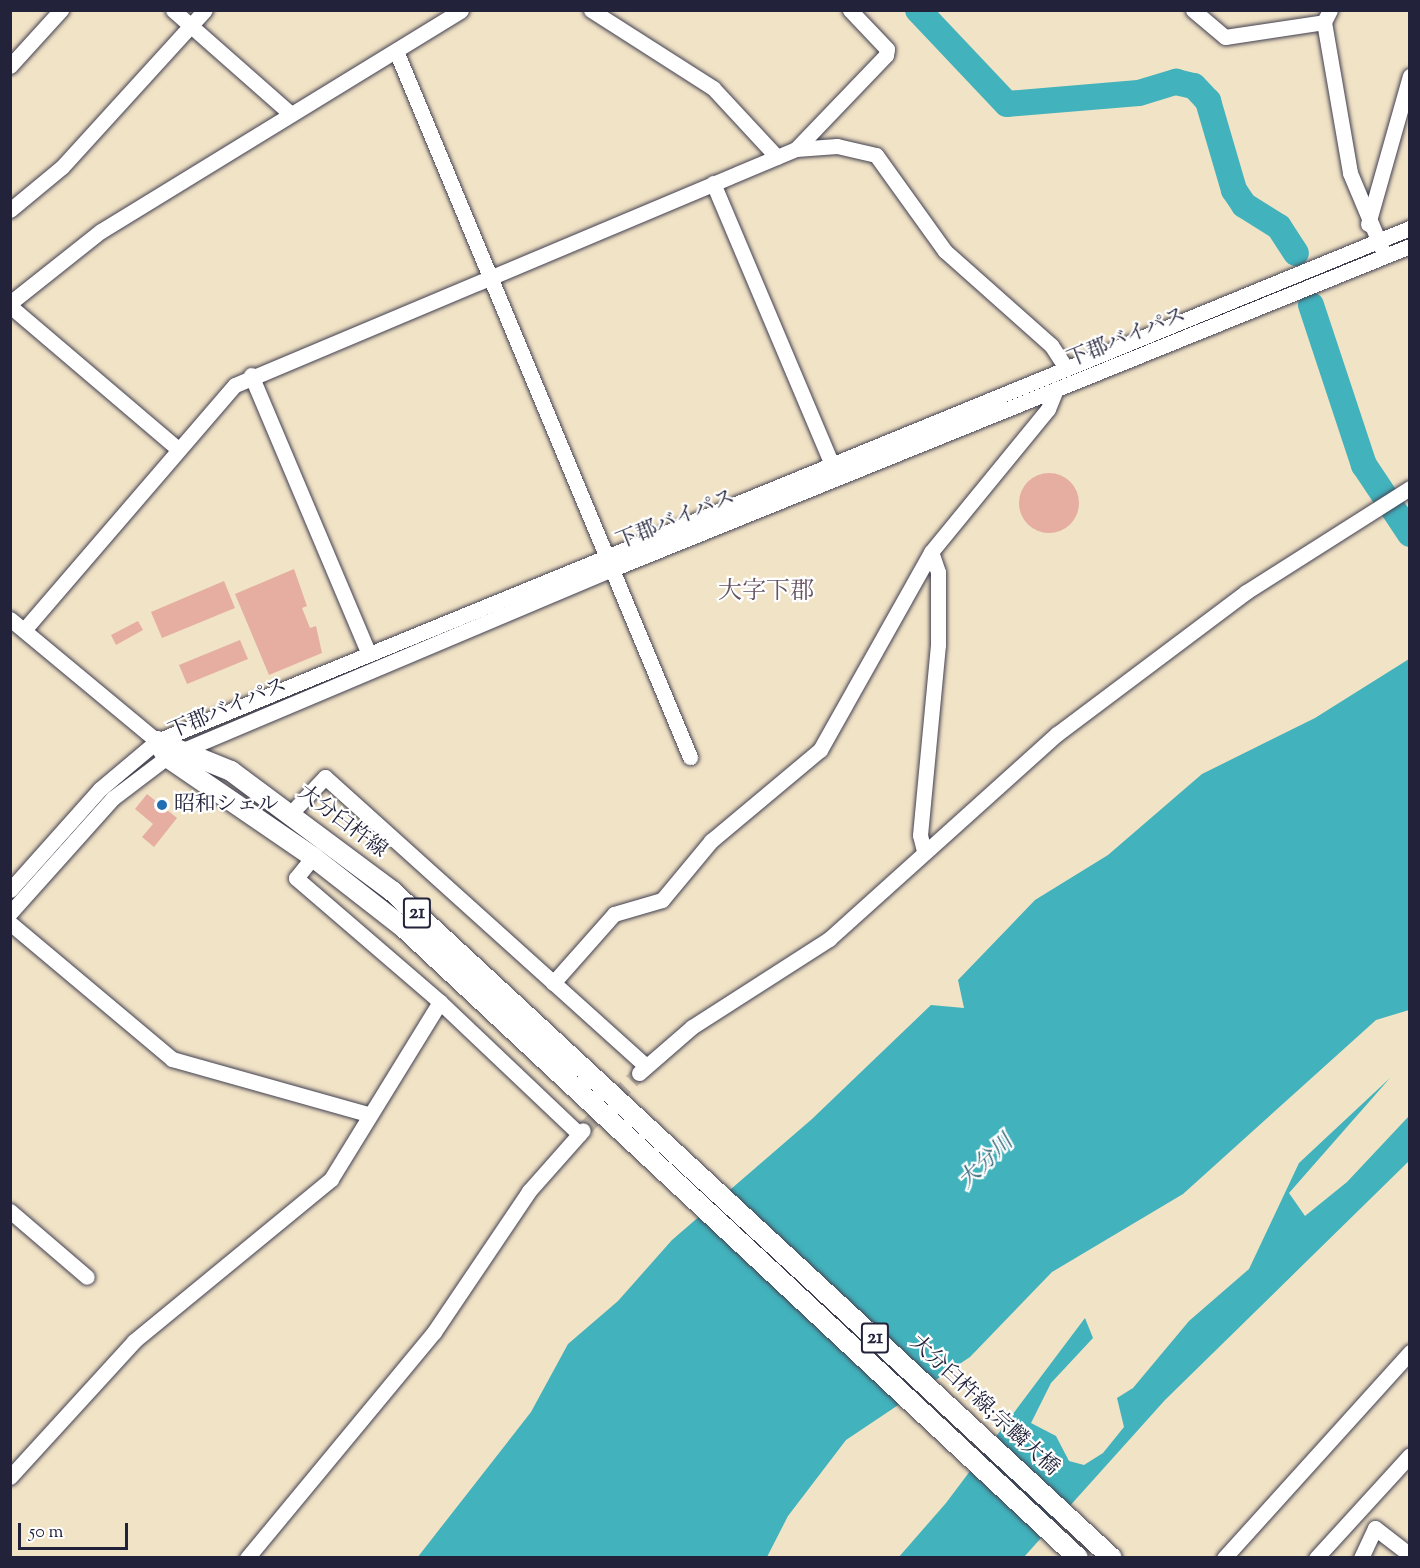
<!DOCTYPE html>
<html>
<head>
<meta charset="utf-8">
<style>
  body { margin:0 }
  #map { position:relative; width:1420px; height:1568px; overflow:hidden; background:#f1e3c6; font-family:"Sorts Mill Goudy","Noto Serif JP",serif }
  div>[style] { position:absolute }
  .water>* { inset:0; background:#42b2bc }
  .river>* { height:26px; margin:-13px; padding:0 13px; transform-origin:13px; border-radius:13px; background:#42b2bc }
  .building>* { inset:0; background:#e5aea1 }
  .round { border-radius:50% }
  .minor-tunnel>* { height:15px; margin-top:-7.5px; transform-origin:0; background:repeating-linear-gradient(90deg,#c8bcaa 0 15px,transparent 0 23px) }
  .roads { filter:drop-shadow(0 0 2px #413f50) drop-shadow(0 0 2px #413f50) }
  .minor>* { height:15px; margin:-7.5px; padding:0 7.5px; transform-origin:7.5px; border-radius:7.5px; background:#fff }
  .major>* { height:20px; margin:-10px; padding:0 10px; transform-origin:10px; border-radius:10px; background:#fff }
  .dots>* { width:16px; height:16px; translate:-50% -50%; box-sizing:border-box; border:3px solid #fff; border-radius:50% }
  span { translate:-50% -50%; white-space:nowrap; text-align:center; line-height:1.15; -webkit-text-stroke:4.5px #fff; paint-order:stroke }
  .shield-label span { padding:2px 4px; background:#fff; border:2px solid; border-radius:4px; -webkit-text-stroke-width:0 }
  .shield-label { font-size:20px; color:#22223b; font-weight:700 }
  .street-label { font-size:21px; color:#22223b }
  .poi-label { font-size:21px; color:#22223b }
  .left { translate:0 -50%; text-align:left }
  .water-label { font-size:22px; color:#306375; font-style:italic }
  .quarter-label { font-size:24px; color:#66535f }
  .frame { position:absolute; inset:0; border:12px solid #22223b; pointer-events:none }
  .scale { position:absolute; left:18px; top:1523px; width:110px; height:27px; box-sizing:border-box; border:3px solid #22223b; border-top:0; padding-left:8px; font-size:18px; line-height:21px; white-space:nowrap; color:#22223b; -webkit-text-stroke:4px #fff; paint-order:stroke }
</style>
</head>
<body>
<div id="map">
  <div class="water">
    <div style="clip-path:polygon(1409px 659px,1409px 1010px,1376px 1020px,1183px 1194px,1052px 1272px,970px 1357px,846px 1440px,788px 1516px,767px 1557px,417px 1558px,531px 1412px,568px 1344px,618px 1301px,672px 1240px,812px 1119px,931px 1005px,964px 1008px,958px 980px,1035px 900px,1108px 855px,1202px 774px,1315px 718px)"></div>
    <div style="clip-path:polygon(1390px 1078px,1289px 1193px,1305px 1216px,1347px 1182px,1409px 1116px,1409px 1161px,1165px 1400px,1024px 1557px,898px 1558px,946px 1503px,1085px 1318px,1093px 1338px,1051px 1383px,1031px 1423px,1056px 1436px,1069px 1461px,1084px 1465px,1103px 1453px,1124px 1427px,1117px 1398px,1133px 1388px,1189px 1321px,1249px 1269px,1299px 1163px)"></div>
  </div>
  <div class="river">
    <div style="left:918px;top:10px;width:129px;rotate:46.6deg"></div>
    <div style="left:1007px;top:104px;width:132px;rotate:-4.8deg"></div>
    <div style="left:1139px;top:93px;width:39px;rotate:-17deg"></div>
    <div style="left:1176px;top:82px;width:18px;rotate:13deg"></div>
    <div style="left:1194px;top:86px;width:21px;rotate:47deg"></div>
    <div style="left:1208px;top:101px;width:93px;rotate:73.7deg"></div>
    <div style="left:1234px;top:190px;width:18px;rotate:56deg"></div>
    <div style="left:1244px;top:205px;width:41px;rotate:32.2deg"></div>
    <div style="left:1279px;top:227px;width:31px;rotate:57deg"></div>
    <div style="left:1311px;top:305px;width:169px;rotate:71.7deg"></div>
    <div style="left:1364px;top:465px;width:83px;rotate:56.3deg"></div>
  </div>
  <div class="building">
    <div class="round" style="left:1019px;top:473px;width:60px;height:60px"></div>
    <div style="clip-path:polygon(294px 569px,307px 606px,302px 608px,310px 628px,316px 626px,322px 653px,269px 675px,235px 594px)"></div>
    <div style="clip-path:polygon(224px 581px,235px 608px,162px 638px,151px 612px)"></div>
    <div style="clip-path:polygon(138px 621px,143px 630px,116px 645px,111px 635px)"></div>
    <div style="clip-path:polygon(240px 640px,248px 659px,187px 684px,179px 665px)"></div>
    <div style="clip-path:polygon(147px 794px,177px 818px,154px 847px,142px 837px,153px 824px,135px 809px)"></div>
  </div>
  <div class="minor-tunnel">
    <div style="left:583px;top:1130px;width:80px;rotate:-45.5deg"></div>
  </div>
  <div class="roads">
    <div class="minor">
      <div style="left:173px;top:10px;width:157px;rotate:41.4deg"></div>
      <div style="left:591px;top:10px;width:145px;rotate:32.6deg"></div>
      <div style="left:713px;top:88px;width:94px;rotate:47.2deg"></div>
      <div style="left:1193px;top:10px;width:42px;rotate:40.2deg"></div>
      <div style="left:1225px;top:37px;width:100px;rotate:-8.6deg"></div>
      <div style="left:1330px;top:10px;width:13px;rotate:117deg"></div>
      <div style="left:1324px;top:22px;width:153px;rotate:80.2deg"></div>
      <div style="left:1350px;top:173px;width:82px;rotate:67.2deg"></div>
      <div style="left:396px;top:51px;width:765px;rotate:67.39deg"></div>
      <div style="left:10px;top:66px;width:76px;rotate:-47.7deg"></div>
      <div style="left:796px;top:149px;width:130px;rotate:-46.2deg"></div>
      <div style="left:886px;top:55px;width:6px;rotate:-81deg"></div>
      <div style="left:887px;top:49px;width:54px;rotate:-133.5deg"></div>
      <div style="left:713px;top:183px;width:314px;rotate:67.1deg"></div>
      <div style="left:10px;top:210px;width:67px;rotate:-39.6deg"></div>
      <div style="left:62px;top:167px;width:212px;rotate:-47.7deg"></div>
      <div style="left:1368px;top:224px;width:154px;rotate:-74.2deg"></div>
      <div style="left:10px;top:303px;width:116px;rotate:-38.4deg"></div>
      <div style="left:101px;top:231px;width:422px;rotate:-31.5deg"></div>
      <div style="left:10px;top:306px;width:221px;rotate:40.4deg"></div>
      <div style="left:251px;top:375px;width:303px;rotate:67.1deg"></div>
      <div style="left:10px;top:619px;width:191px;rotate:39.7deg"></div>
      <div style="left:24px;top:630px;width:323px;rotate:-49.3deg"></div>
      <div style="left:235px;top:385px;width:609px;rotate:-22.82deg"></div>
      <div style="left:796px;top:149px;width:41px;rotate:-4.2deg"></div>
      <div style="left:837px;top:146px;width:40px;rotate:13deg"></div>
      <div style="left:876px;top:155px;width:118px;rotate:54.3deg"></div>
      <div style="left:945px;top:251px;width:142px;rotate:41.6deg"></div>
      <div style="left:1051px;top:345px;width:27px;rotate:57deg"></div>
      <div style="left:292px;top:812px;width:48px;rotate:-46.7deg"></div>
      <div style="left:325px;top:777px;width:432px;rotate:42deg"></div>
      <div style="left:924px;top:851px;width:16px;rotate:-104deg"></div>
      <div style="left:920px;top:835px;width:191px;rotate:-84.6deg"></div>
      <div style="left:938px;top:645px;width:73px;rotate:-90deg"></div>
      <div style="left:938px;top:572px;width:21px;rotate:-109deg"></div>
      <div style="left:313px;top:857px;width:27px;rotate:129deg"></div>
      <div style="left:296px;top:878px;width:190px;rotate:40.7deg"></div>
      <div style="left:440px;top:1002px;width:192px;rotate:43.5deg"></div>
      <div style="left:10px;top:890px;width:135px;rotate:-48.3deg"></div>
      <div style="left:100px;top:789px;width:75px;rotate:-40.1deg"></div>
      <div style="left:157px;top:741px;width:1354px;rotate:-22.27deg"></div>
      <div style="left:10px;top:913px;width:154px;rotate:-48.2deg"></div>
      <div style="left:113px;top:798px;width:68px;rotate:-37.2deg"></div>
      <div style="left:167px;top:757px;width:481px;rotate:-22.9deg"></div>
      <div style="left:610px;top:570px;width:863px;rotate:-22.05deg"></div>
      <div style="left:10px;top:923px;width:212px;rotate:40deg"></div>
      <div style="left:172px;top:1059px;width:204px;rotate:15.7deg"></div>
      <div style="left:553px;top:983px;width:92px;rotate:-48.5deg"></div>
      <div style="left:614px;top:914px;width:50px;rotate:-16.3deg"></div>
      <div style="left:662px;top:900px;width:77px;rotate:-50.3deg"></div>
      <div style="left:711px;top:841px;width:142px;rotate:-39.9deg"></div>
      <div style="left:820px;top:750px;width:227px;rotate:-60.7deg"></div>
      <div style="left:931px;top:552px;width:185px;rotate:-50.7deg"></div>
      <div style="left:1048px;top:409px;width:22px;rotate:-68deg"></div>
      <div style="left:639px;top:1073px;width:70px;rotate:-41deg"></div>
      <div style="left:692px;top:1027px;width:163px;rotate:-32.7deg"></div>
      <div style="left:829px;top:939px;width:307px;rotate:-42deg"></div>
      <div style="left:1057px;top:734px;width:236px;rotate:-36.9deg"></div>
      <div style="left:1246px;top:592px;width:194px;rotate:-32.4deg"></div>
      <div style="left:10px;top:1211px;width:101px;rotate:40.6deg"></div>
      <div style="left:10px;top:1477px;width:184px;rotate:-47.6deg"></div>
      <div style="left:134px;top:1341px;width:255px;rotate:-39.4deg"></div>
      <div style="left:331px;top:1179px;width:208px;rotate:-58.4deg"></div>
      <div style="left:247px;top:1558px;width:293px;rotate:-50.4deg"></div>
      <div style="left:434px;top:1332px;width:170px;rotate:-56deg"></div>
      <div style="left:529px;top:1191px;width:81px;rotate:-48.5deg"></div>
      <div style="left:1224px;top:1558px;width:278px;rotate:-47.9deg"></div>
      <div style="left:1316px;top:1558px;width:139px;rotate:-47.6deg"></div>
      <div style="left:1361px;top:1558px;width:33px;rotate:-65deg"></div>
      <div style="left:1375px;top:1528px;width:44px;rotate:37.6deg"></div>
    </div>
    <div class="major">
      <div style="left:157px;top:741px;width:80px;rotate:22.1deg"></div>
      <div style="left:231px;top:771px;width:201px;rotate:36.7deg"></div>
      <div style="left:392px;top:891px;width:981px;rotate:42.81deg"></div>
      <div style="left:157px;top:741px;width:19px;rotate:58deg"></div>
      <div style="left:167px;top:757px;width:177px;rotate:34.4deg"></div>
      <div style="left:313px;top:857px;width:117px;rotate:38deg"></div>
      <div style="left:405px;top:929px;width:921px;rotate:43.06deg"></div>
    </div>
  </div>
  <div class="dots">
    <div style="left:162px;top:805px;background:#1f6fb2"></div>
  </div>
  <div class="shield-label">
    <span style="left:417px;top:913px">21</span>
    <span style="left:875px;top:1338px">21</span>
  </div>
  <div class="street-label">
    <span style="left:1127px;top:338px;rotate:-22deg">下郡バイパス</span>
    <span style="left:676px;top:520px;rotate:-22deg">下郡バイパス</span>
    <span style="left:228px;top:709px;rotate:-23deg">下郡バイパス</span>
    <span style="left:342px;top:822px;rotate:37deg">大分臼杵線</span>
    <span style="left:984px;top:1406px;rotate:43deg">大分臼杵線;宗麟大橋</span>
  </div>
  <div class="poi-label">
    <span class="left" style="left:174px;top:805px">昭和シェル</span>
  </div>
  <div class="water-label">
    <span style="left:987px;top:1163px;rotate:-44deg">大分川</span>
  </div>
  <div class="quarter-label">
    <span style="left:766px;top:593px">大字下郡</span>
  </div>
  <div class="frame"></div>
  <div class="scale">50 m</div>
</div>
</body>
</html>
